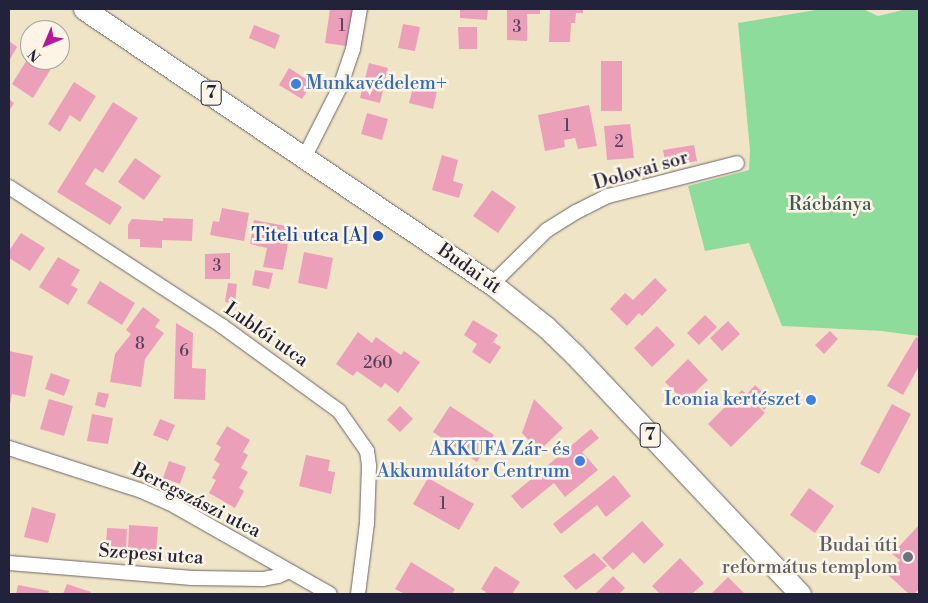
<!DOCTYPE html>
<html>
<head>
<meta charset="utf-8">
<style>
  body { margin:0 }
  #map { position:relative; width:928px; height:603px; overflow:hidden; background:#f0e4c6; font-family:"Libre Bodoni",serif }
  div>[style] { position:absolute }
  .green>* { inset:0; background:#8edc9b }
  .building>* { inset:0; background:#ec9fb9 }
  .roads { filter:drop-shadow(0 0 1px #6a666c) drop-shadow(0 0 1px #6a666c) }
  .street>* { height:14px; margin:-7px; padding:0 7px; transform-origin:7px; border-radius:7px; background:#fff }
  .primary>* { height:21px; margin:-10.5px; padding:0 10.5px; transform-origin:10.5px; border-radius:10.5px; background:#fff }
  .dots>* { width:14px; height:14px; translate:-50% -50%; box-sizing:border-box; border:2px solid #fcf5e5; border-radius:50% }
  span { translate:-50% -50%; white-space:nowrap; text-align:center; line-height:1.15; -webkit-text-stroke:5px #fcf5e5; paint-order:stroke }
  .number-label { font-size:16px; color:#54415a }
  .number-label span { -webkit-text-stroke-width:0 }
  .shield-label span { padding:1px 4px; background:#fcf5e5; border:1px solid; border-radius:4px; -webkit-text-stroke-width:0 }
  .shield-label { font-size:18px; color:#22223b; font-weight:700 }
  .shop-label { font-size:19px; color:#366cbe }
  .left { translate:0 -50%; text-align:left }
  .right { translate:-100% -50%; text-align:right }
  .street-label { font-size:19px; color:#22223b }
  .park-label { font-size:19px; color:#425a58 }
  .transit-label { font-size:19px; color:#164399 }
  .worship-label { font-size:19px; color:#5b616d }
  .frame { position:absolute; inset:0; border:10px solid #22223b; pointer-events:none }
  .north { position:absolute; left:20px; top:20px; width:50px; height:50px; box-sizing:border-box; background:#fcf5e5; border:1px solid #a5a1a1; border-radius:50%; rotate:225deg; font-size:14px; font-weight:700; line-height:20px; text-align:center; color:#22223b }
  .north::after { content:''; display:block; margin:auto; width:18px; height:22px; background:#b5179e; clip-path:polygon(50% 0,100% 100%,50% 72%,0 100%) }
</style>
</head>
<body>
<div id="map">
  <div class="green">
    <div style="clip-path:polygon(822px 9px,863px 9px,878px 16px,907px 9px,919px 9px,919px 336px,882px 331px,782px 326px,749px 243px,705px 251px,688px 186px,749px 170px,750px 150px,738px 23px)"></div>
  </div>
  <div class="building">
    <div style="clip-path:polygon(330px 9px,358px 9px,353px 47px,325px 43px)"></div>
    <div style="clip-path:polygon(460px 9px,488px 9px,487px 20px,460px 18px)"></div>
    <div style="clip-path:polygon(507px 9px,540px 9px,540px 14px,527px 14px,527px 41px,507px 40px)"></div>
    <div style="clip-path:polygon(550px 9px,583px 9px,583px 13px,576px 13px,575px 23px,571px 23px,570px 42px,549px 42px)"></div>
    <div style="clip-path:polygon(403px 24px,420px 27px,415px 51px,398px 48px)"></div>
    <div style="clip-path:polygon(254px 25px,280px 35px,275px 49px,249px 38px)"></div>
    <div style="clip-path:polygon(458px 27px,477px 27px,477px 49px,459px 49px)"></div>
    <div style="clip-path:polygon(9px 41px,17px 47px,9px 61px)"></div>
    <div style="clip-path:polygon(30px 55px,30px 60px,41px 60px,52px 67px,33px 98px,12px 84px)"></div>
    <div style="clip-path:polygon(601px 61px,622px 61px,622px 111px,601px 111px)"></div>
    <div style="clip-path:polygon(369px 63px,388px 68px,380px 103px,360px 98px)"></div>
    <div style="clip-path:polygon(289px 68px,312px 83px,302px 99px,279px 85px)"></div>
    <div style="clip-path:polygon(415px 80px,438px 86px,433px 109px,409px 103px)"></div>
    <div style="clip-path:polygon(74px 82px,96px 96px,80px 122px,70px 115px,60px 132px,48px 124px)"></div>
    <div style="clip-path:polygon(9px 99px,14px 103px,9px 111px)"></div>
    <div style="clip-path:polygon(113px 102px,138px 118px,103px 173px,95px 168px,85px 184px,122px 207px,110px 225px,57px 192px)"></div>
    <div style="clip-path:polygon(589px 105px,597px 146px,578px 149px,575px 138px,564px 140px,565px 147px,545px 151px,538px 115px)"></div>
    <div style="clip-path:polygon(367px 113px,388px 119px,382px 140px,361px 134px)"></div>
    <div style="clip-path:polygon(630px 124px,634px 158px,607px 160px,604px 126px)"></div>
    <div style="clip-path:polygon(694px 145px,697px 161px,666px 166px,663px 150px)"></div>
    <div style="clip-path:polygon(442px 155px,458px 160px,453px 181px,463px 184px,459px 198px,432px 190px)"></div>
    <div style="clip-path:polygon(135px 158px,161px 176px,144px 200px,118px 182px)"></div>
    <div style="clip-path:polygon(492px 190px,516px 207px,498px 233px,473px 216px)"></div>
    <div style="clip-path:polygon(222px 208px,249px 213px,244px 241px,210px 235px,213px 221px,219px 222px)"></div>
    <div style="clip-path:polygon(163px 218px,193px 219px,192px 241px,162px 240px,162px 248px,140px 247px,140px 239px,128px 239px,128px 225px,132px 219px,163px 221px)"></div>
    <div style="clip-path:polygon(254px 220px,291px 227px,283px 270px,263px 267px,267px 248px,250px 244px)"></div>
    <div style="clip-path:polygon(21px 233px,45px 248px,30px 271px,9px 258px,9px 251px)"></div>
    <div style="clip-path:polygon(304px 252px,333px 258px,327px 289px,298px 283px)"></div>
    <div style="clip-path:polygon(230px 253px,230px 279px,205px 279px,205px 254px)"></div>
    <div style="clip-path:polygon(58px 257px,80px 270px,71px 285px,78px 289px,68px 305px,39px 287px)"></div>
    <div style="clip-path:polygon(255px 270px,273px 273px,269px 289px,252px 285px)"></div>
    <div style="clip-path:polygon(655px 278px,667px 290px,642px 316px,639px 313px,627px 326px,610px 309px,625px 293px,633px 300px)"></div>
    <div style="clip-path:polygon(100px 281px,135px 303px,122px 325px,87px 303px)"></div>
    <div style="clip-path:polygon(228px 283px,237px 284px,235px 303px,225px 302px)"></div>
    <div style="clip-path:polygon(143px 307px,160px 320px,155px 327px,164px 333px,145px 359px,141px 387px,110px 382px,115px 354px,131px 334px,126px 330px)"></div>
    <div style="clip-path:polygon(705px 315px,717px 327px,699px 345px,687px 333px)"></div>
    <div style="clip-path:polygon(473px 320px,498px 335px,493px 342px,501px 347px,490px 364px,472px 352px,477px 344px,464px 335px)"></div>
    <div style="clip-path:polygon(728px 321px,740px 334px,722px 351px,710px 338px)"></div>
    <div style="clip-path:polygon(176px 323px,193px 333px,192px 368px,206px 369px,205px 400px,174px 399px)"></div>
    <div style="clip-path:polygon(657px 326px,675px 345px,652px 367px,634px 348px)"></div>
    <div style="clip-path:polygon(830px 331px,838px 339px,824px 354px,815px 345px)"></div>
    <div style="clip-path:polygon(358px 332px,372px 343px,376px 337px,401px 355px,404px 351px,420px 362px,398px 393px,385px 383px,381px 388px,357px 371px,353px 376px,336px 364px)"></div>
    <div style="clip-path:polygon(916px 337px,919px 339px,919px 366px,903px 395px,887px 386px)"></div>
    <div style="clip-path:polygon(9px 351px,33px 356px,25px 397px,12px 394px,10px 404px)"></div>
    <div style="clip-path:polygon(688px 359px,708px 380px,685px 402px,665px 382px)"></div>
    <div style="clip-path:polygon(51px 373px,70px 380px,64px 396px,45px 389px)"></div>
    <div style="clip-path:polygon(755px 385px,772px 402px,764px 410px,747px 394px)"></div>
    <div style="clip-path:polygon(742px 390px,765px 413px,731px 447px,708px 424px)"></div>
    <div style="clip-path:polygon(98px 392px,109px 394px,105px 408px,95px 405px)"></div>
    <div style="clip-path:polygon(49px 399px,73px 406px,64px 436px,40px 429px)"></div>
    <div style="clip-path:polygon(534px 399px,563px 428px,539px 451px,522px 433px)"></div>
    <div style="clip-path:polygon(892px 404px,911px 414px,879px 474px,860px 464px)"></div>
    <div style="clip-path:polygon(400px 406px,413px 419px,400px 432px,387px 420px)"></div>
    <div style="clip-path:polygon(450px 406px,494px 435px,477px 462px,433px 432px)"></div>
    <div style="clip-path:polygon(92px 414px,113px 418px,108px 444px,87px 441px)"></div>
    <div style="clip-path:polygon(160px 419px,175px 425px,168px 441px,153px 435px)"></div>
    <div style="clip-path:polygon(227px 426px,250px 440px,243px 452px,248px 455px,241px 468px,248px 472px,239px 488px,244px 491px,235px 508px,209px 493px,216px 480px,212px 478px,220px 464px,214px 460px,221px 447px,216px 444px)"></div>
    <div style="clip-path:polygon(591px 429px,599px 438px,582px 452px,598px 470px,565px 497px,554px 483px,522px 509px,511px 496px)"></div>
    <div style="clip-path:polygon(306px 455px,330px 460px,328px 471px,335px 472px,331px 494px,299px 486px)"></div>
    <div style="clip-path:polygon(169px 461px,186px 467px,180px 484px,163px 478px)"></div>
    <div style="clip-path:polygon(614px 475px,631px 496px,606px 517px,597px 505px,561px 534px,553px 524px)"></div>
    <div style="clip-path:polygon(428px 478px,474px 504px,459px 530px,413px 504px)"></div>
    <div style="clip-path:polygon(809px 488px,834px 506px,815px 533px,790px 515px)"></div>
    <div style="clip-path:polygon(32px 507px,56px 514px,48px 543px,24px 537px)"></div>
    <div style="clip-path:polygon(642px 521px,664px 545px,644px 564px,633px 552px,613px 570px,602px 558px)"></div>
    <div style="clip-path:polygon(129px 525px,158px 527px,156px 552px,128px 549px)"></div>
    <div style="clip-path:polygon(919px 525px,919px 589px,914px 594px,909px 594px,887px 574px,900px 560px,892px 554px)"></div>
    <div style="clip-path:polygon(107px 528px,127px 529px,126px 548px,106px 547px)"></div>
    <div style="clip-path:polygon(594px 553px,607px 566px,576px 590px,563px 576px)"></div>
    <div style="clip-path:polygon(680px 558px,704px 583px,692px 594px,660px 594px,652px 586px)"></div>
    <div style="clip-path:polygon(411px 562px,455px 589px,452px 594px,405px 594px,395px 589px)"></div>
    <div style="clip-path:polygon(495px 566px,520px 582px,512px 594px,484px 594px,486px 592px,481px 589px)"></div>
    <div style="clip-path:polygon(613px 576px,625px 588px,619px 594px,595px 594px)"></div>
    <div style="clip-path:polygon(728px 577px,745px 594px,711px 594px)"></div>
    <div style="clip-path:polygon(67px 584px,91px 592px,90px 594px,63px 594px)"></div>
    <div style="clip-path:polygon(18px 585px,49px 591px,48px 594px,16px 594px)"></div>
  </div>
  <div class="roads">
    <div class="street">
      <div style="left:305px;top:156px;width:77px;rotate:-63.1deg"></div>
      <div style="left:340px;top:87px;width:40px;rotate:-71.1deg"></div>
      <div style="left:353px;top:49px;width:41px;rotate:-80.1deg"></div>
      <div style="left:9px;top:187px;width:254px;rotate:33.1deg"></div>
      <div style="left:222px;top:326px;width:145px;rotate:36deg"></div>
      <div style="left:339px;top:411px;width:49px;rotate:55deg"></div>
      <div style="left:367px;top:451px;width:15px;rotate:82deg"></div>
      <div style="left:369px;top:466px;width:57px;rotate:92deg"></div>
      <div style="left:367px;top:523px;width:72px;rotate:97.2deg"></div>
      <div style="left:492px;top:284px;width:77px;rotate:-44.5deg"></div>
      <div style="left:547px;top:230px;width:34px;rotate:-32deg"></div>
      <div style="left:576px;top:212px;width:36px;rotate:-27deg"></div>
      <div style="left:608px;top:196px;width:133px;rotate:-14.3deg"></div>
      <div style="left:9px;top:448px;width:140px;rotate:17.9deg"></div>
      <div style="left:142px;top:491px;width:36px;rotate:24deg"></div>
      <div style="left:175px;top:506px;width:178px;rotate:29.6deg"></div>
      <div style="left:9px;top:563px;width:184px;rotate:4.7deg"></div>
      <div style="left:192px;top:578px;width:71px;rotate:0.8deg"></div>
      <div style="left:263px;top:579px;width:15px;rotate:-11deg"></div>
      <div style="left:278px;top:576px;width:12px;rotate:-24deg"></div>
    </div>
    <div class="primary">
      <div style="left:84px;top:9px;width:492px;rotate:34deg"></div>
      <div style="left:492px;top:284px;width:69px;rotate:38.5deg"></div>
      <div style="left:546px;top:327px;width:40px;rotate:44deg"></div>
      <div style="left:575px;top:355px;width:328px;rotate:46.7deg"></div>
    </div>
  </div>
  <div class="dots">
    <div style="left:296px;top:84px;background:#3f7fe0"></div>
    <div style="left:378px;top:236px;background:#1a4fb4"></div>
    <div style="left:811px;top:400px;background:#3f7fe0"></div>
    <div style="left:580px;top:461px;background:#3f7fe0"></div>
    <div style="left:908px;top:557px;background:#6b7280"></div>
  </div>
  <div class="number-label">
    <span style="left:342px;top:26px">1</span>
    <span style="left:517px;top:27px">3</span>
    <span style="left:567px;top:126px">1</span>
    <span style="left:619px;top:142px">2</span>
    <span style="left:217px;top:266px">3</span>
    <span style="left:140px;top:344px">8</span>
    <span style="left:184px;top:351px">6</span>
    <span style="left:378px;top:363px">260</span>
    <span style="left:443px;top:504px">1</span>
  </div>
  <div class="shield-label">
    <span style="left:211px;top:93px">7</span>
    <span style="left:650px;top:435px">7</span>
  </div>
  <div class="shop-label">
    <span class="left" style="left:306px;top:84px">Munkavédelem+</span>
    <span class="right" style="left:801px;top:400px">Iconia kertészet</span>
    <span class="right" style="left:570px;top:461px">AKKUFA Zár- és<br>Akkumulátor Centrum</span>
  </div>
  <div class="street-label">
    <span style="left:641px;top:171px;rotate:-16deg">Dolovai sor</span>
    <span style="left:469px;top:269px;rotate:35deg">Budai út</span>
    <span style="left:266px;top:335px;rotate:35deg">Lublói utca</span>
    <span style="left:196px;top:501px;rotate:27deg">Beregszászi utca</span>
    <span style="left:151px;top:555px;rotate:4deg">Szepesi utca</span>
  </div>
  <div class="park-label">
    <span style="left:830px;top:205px">Rácbánya</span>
  </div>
  <div class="transit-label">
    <span class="right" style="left:368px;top:236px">Titeli utca [A]</span>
  </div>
  <div class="worship-label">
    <span class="right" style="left:898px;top:557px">Budai úti<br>református templom</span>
  </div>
  <div class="frame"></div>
  <div class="north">N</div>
</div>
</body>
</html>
